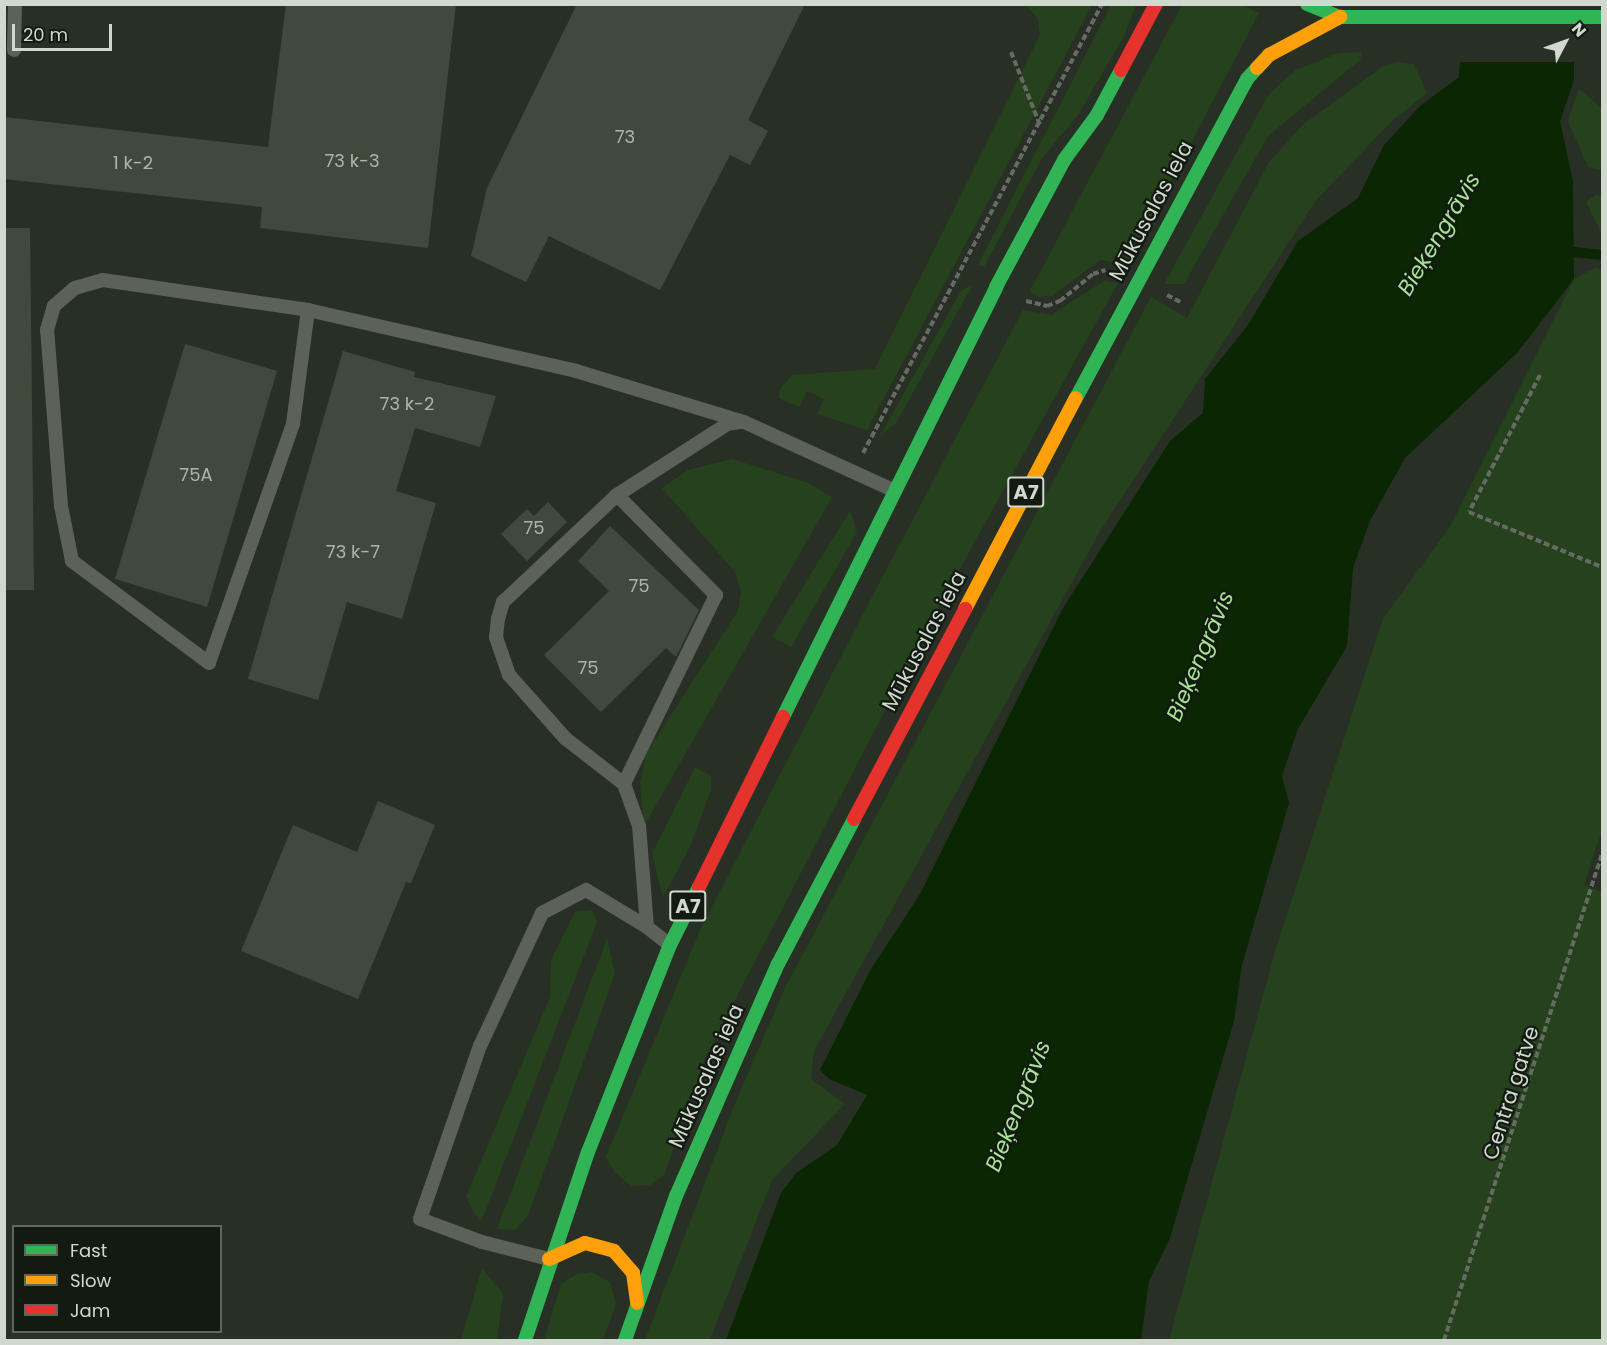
<!DOCTYPE html>
<html>
<head>
<meta charset="utf-8">
<style>
  body { margin:0 }
  #map { position:relative; width:1607px; height:1345px; overflow:hidden; background:#283025; font-family:Poppins,sans-serif }
  div>[style] { position:absolute }
  .green>* { inset:0; background:#25421c }
  .water>* { inset:0; background:#0a2603 }
  .pier>* { inset:0; background:#283025 }
  .stream>* { height:10px; margin:-5px; padding:0 5px; transform-origin:5px; border-radius:5px; background:#0a2603 }
  .building>* { inset:0; background:#404a3c }
  .path>* { height:4px; margin-top:-2px; transform-origin:0; background:repeating-linear-gradient(90deg,#656b63 0 6px,transparent 0 9px) }
  .lane>* { height:14px; margin:-7px; padding:0 7px; transform-origin:7px; border-radius:7px; background:#5c625a }
  .fast>* { height:14px; margin:-7px; padding:0 7px; transform-origin:7px; border-radius:7px; background:#30b455 }
  .slow>* { height:14px; margin:-7px; padding:0 7px; transform-origin:7px; border-radius:7px; background:#ff9f0a }
  .jam>* { height:14px; margin:-7px; padding:0 7px; transform-origin:7px; border-radius:7px; background:#e5322d }
  span { translate:-50% -50%; white-space:nowrap; text-align:center; line-height:1.15; -webkit-text-stroke:4.5px #131a11; paint-order:stroke }
  .number-label { font-size:18px; color:#acb5a9 }
  .number-label span { -webkit-text-stroke-width:0 }
  .shield-label span { padding:2px 4px; background:#131a11; border:2px solid; border-radius:4px; -webkit-text-stroke-width:0 }
  .shield-label { font-size:20px; color:#d0d9cd; font-weight:700 }
  .street-label { font-size:21px; color:#d0d9cd }
  .water-label { font-size:22px; color:#a6e496; font-style:italic }
  .frame { position:absolute; inset:0; border:6px solid #d0d9cd; pointer-events:none }
  .legend { position:absolute; left:12px; top:1225px; width:210px; height:108px; box-sizing:border-box; background:#131a11; border:2px solid #5f665c; margin:0; padding:8px 10px; list-style:none; font-size:18px; color:#d0d9cd }
  .legend li { display:flex; align-items:center; gap:12px; height:30px }
  .legend b { width:30px; border:2px solid #5f665c }
  .north { position:absolute; left:1535px; top:12px; width:60px; height:60px; -webkit-text-stroke:4px #131a11; paint-order:stroke; rotate:49deg; font-size:16px; font-weight:700; line-height:24px; text-align:center; color:#d0d9cd }
  .north::after { content:''; display:block; margin:auto; width:21px; height:27px; background:#d0d9cd; clip-path:polygon(50% 0,100% 100%,50% 72%,0 100%) }
  .scale { position:absolute; left:12px; top:24px; width:100px; height:27px; box-sizing:border-box; border:3px solid #d0d9cd; border-top:0; padding-left:8px; font-size:18px; line-height:21px; white-space:nowrap; color:#d0d9cd; -webkit-text-stroke:4px #131a11; paint-order:stroke }
</style>
</head>
<body>
<div id="map">
  <div class="green">
    <div style="clip-path:polygon(1026px 5px,1092px 5px,867px 430px,817px 414px,824px 399px,807px 391px,799px 407px,779px 398px,780px 389px,792px 375px,875px 369px,1040px 35px,1038px 19px)"></div>
    <div style="clip-path:polygon(1111px 5px,1136px 5px,1124px 36px,1078px 115px,1042px 158px,984px 267px,978px 265px)"></div>
    <div style="clip-path:polygon(1182px 5px,1243px 5px,1259px 13px,1127px 265px,1100px 260px,1052px 296px,1039px 297px,1030px 291px)"></div>
    <div style="clip-path:polygon(1362px 52px,1360px 60px,1268px 136px,1184px 284px,1164px 284px,1269px 94px,1296px 70px,1339px 53px)"></div>
    <div style="clip-path:polygon(1397px 62px,1414px 64px,1427px 93px,1392px 121px,1317px 199px,1100px 531px,814px 1051px,811px 1079px,845px 1104px,772px 1180px,710px 1340px,645px 1340px,736px 1101px,785px 988px,1151px 297px,1187px 318px,1269px 162px,1304px 124px,1382px 67px)"></div>
    <div style="clip-path:polygon(1579px 89px,1602px 108px,1602px 170px,1588px 167px,1568px 121px)"></div>
    <div style="clip-path:polygon(1596px 195px,1602px 196px,1602px 234px,1586px 202px)"></div>
    <div style="clip-path:polygon(1597px 267px,1602px 271px,1602px 830px,1584px 885px,1602px 892px,1602px 1340px,1169px 1340px,1276px 948px,1383px 619px,1451px 525px,1574px 279px)"></div>
    <div style="clip-path:polygon(1104px 281px,1118px 283px,936px 612px,705px 1058px,664px 1175px,650px 1185px,632px 1186px,615px 1173px,606px 1157px,701px 928px,861px 618px,1023px 310px,1051px 315px)"></div>
    <div style="clip-path:polygon(973px 284px,896px 423px,880px 436px,961px 291px)"></div>
    <div style="clip-path:polygon(732px 459px,808px 483px,832px 497px,644px 826px,640px 783px,646px 754px,738px 611px,741px 591px,735px 572px,662px 488px,688px 470px)"></div>
    <div style="clip-path:polygon(850px 511px,857px 532px,791px 647px,772px 637px)"></div>
    <div style="clip-path:polygon(695px 767px,711px 776px,711px 790px,690px 847px,663px 897px,652px 854px)"></div>
    <div style="clip-path:polygon(592px 910px,597px 922px,482px 1220px,478px 1220px,466px 1197px,550px 997px,551px 960px,575px 912px)"></div>
    <div style="clip-path:polygon(607px 939px,615px 973px,528px 1216px,515px 1230px,497px 1229px)"></div>
    <div style="clip-path:polygon(482px 1268px,503px 1294px,497px 1340px,461px 1340px)"></div>
    <div style="clip-path:polygon(592px 1272px,610px 1282px,616px 1303px,603px 1340px,544px 1340px,561px 1284px,576px 1274px)"></div>
  </div>
  <div class="water">
    <div style="clip-path:polygon(1464px 5px,1574px 5px,1574px 80px,1560px 121px,1573px 182px,1574px 279px,1517px 353px,1405px 458px,1370px 521px,1353px 568px,1347px 646px,1298px 729px,1282px 776px,1289px 803px,1242px 965px,1234px 1021px,1170px 1238px,1149px 1281px,1141px 1340px,726px 1340px,781px 1193px,796px 1173px,837px 1145px,867px 1095px,829px 1079px,820px 1070px,871px 969px,920px 894px,1063px 608px,1170px 441px,1203px 413px,1205px 379px,1248px 325px,1298px 241px,1358px 198px,1384px 145px,1420px 106px,1459px 77px)"></div>
  </div>
  <div class="pier">
    <div style="clip-path:polygon(1461px 4px,1577px 4px,1576px 62px,1457px 62px)"></div>
  </div>
  <div class="stream">
    <div style="left:1574px;top:252px;width:28px;rotate:6deg"></div>
  </div>
  <div class="building">
    <div style="clip-path:polygon(286px 4px,456px 4px,428px 248px,260px 228px,262px 207px,4px 179px,4px 117px,268px 147px)"></div>
    <div style="clip-path:polygon(577px 4px,805px 4px,748px 120px,768px 131px,750px 165px,730px 155px,660px 290px,549px 236px,526px 282px,471px 256px,487px 188px)"></div>
    <div style="clip-path:polygon(4px 228px,30px 228px,34px 590px,4px 590px)"></div>
    <div style="clip-path:polygon(185px 344px,277px 371px,207px 607px,115px 579px)"></div>
    <div style="clip-path:polygon(343px 351px,415px 372px,414px 377px,496px 396px,480px 447px,415px 428px,396px 491px,436px 503px,402px 619px,347px 602px,318px 700px,248px 679px)"></div>
    <div style="clip-path:polygon(548px 502px,567px 522px,527px 561px,501px 534px,527px 509px,534px 516px)"></div>
    <div style="clip-path:polygon(610px 526px,699px 610px,676px 657px,666px 648px,601px 712px,544px 655px,609px 591px,578px 561px)"></div>
    <div style="clip-path:polygon(378px 801px,435px 825px,411px 883px,406px 882px,358px 999px,241px 951px,293px 825px,357px 852px)"></div>
  </div>
  <div class="path">
    <div style="left:1011px;top:52px;width:79px;rotate:68.3deg"></div>
    <div style="left:1167px;top:295px;width:15px;rotate:28deg"></div>
    <div style="left:1026px;top:301px;width:22px;rotate:13deg"></div>
    <div style="left:1047px;top:306px;width:14px;rotate:-21deg"></div>
    <div style="left:1060px;top:301px;width:43px;rotate:-39.3deg"></div>
    <div style="left:1093px;top:274px;width:13px;rotate:-18deg"></div>
    <div style="left:1540px;top:375px;width:154px;rotate:117.4deg"></div>
    <div style="left:1469px;top:512px;width:144px;rotate:22.5deg"></div>
    <div style="left:863px;top:453px;width:509px;rotate:-61.97deg"></div>
    <div style="left:1444px;top:1340px;width:511px;rotate:-71.99deg"></div>
  </div>
  <div class="lane">
    <div style="left:14px;top:50px;width:46px;rotate:-88.8deg"></div>
    <div style="left:308px;top:310px;width:115px;rotate:97.5deg"></div>
    <div style="left:293px;top:424px;width:253px;rotate:109.4deg"></div>
    <div style="left:209px;top:663px;width:171px;rotate:-143.3deg"></div>
    <div style="left:72px;top:561px;width:56px;rotate:-101.3deg"></div>
    <div style="left:61px;top:506px;width:177px;rotate:-94.5deg"></div>
    <div style="left:47px;top:330px;width:25px;rotate:-74deg"></div>
    <div style="left:54px;top:306px;width:28px;rotate:-41deg"></div>
    <div style="left:75px;top:288px;width:29px;rotate:-16deg"></div>
    <div style="left:103px;top:280px;width:207px;rotate:8.3deg"></div>
    <div style="left:308px;top:310px;width:275px;rotate:12.8deg"></div>
    <div style="left:576px;top:371px;width:176px;rotate:16.9deg"></div>
    <div style="left:744px;top:422px;width:164px;rotate:24.5deg"></div>
    <div style="left:617px;top:495px;width:141px;rotate:45.3deg"></div>
    <div style="left:716px;top:595px;width:210px;rotate:116deg"></div>
    <div style="left:670px;top:945px;width:29px;rotate:-142deg"></div>
    <div style="left:647px;top:927px;width:101px;rotate:-94.5deg"></div>
    <div style="left:639px;top:826px;width:45px;rotate:-109.7deg"></div>
    <div style="left:624px;top:784px;width:75px;rotate:-142.1deg"></div>
    <div style="left:565px;top:738px;width:84px;rotate:-131.6deg"></div>
    <div style="left:509px;top:675px;width:40px;rotate:-108.9deg"></div>
    <div style="left:496px;top:637px;width:18px;rotate:-84deg"></div>
    <div style="left:498px;top:619px;width:18px;rotate:-74deg"></div>
    <div style="left:503px;top:602px;width:156px;rotate:-43.2deg"></div>
    <div style="left:617px;top:495px;width:131px;rotate:-32.8deg"></div>
    <div style="left:727px;top:424px;width:15px;rotate:-8deg"></div>
    <div style="left:549px;top:1259px;width:69px;rotate:-165.8deg"></div>
    <div style="left:482px;top:1242px;width:66px;rotate:-159.6deg"></div>
    <div style="left:420px;top:1219px;width:183px;rotate:-70.9deg"></div>
    <div style="left:480px;top:1046px;width:147px;rotate:-65deg"></div>
    <div style="left:542px;top:913px;width:50px;rotate:-27.6deg"></div>
    <div style="left:586px;top:890px;width:71px;rotate:31.2deg"></div>
  </div>
  <div class="fast">
    <div style="left:1307px;top:4px;width:35px;rotate:22deg"></div>
    <div style="left:1340px;top:17px;width:262px"></div>
    <div style="left:1076px;top:398px;width:362px;rotate:-61.8deg"></div>
    <div style="left:1247px;top:79px;width:15px;rotate:-48deg"></div>
    <div style="left:783px;top:717px;width:480px;rotate:-63.6deg"></div>
    <div style="left:996px;top:287px;width:144px;rotate:-61.8deg"></div>
    <div style="left:1064px;top:160px;width:56px;rotate:-53.7deg"></div>
    <div style="left:1097px;top:115px;width:51px;rotate:-61.9deg"></div>
    <div style="left:525px;top:1340px;width:198px;rotate:-71.5deg"></div>
    <div style="left:588px;top:1152px;width:223px;rotate:-68.4deg"></div>
    <div style="left:670px;top:945px;width:65px;rotate:-63.4deg"></div>
    <div style="left:625px;top:1340px;width:153px;rotate:-70.5deg"></div>
    <div style="left:676px;top:1196px;width:253px;rotate:-66.3deg"></div>
    <div style="left:778px;top:964px;width:164px;rotate:-62.3deg"></div>
  </div>
  <div class="slow">
    <div style="left:1257px;top:68px;width:18px;rotate:-47deg"></div>
    <div style="left:1269px;top:55px;width:81px;rotate:-28.2deg"></div>
    <div style="left:965px;top:609px;width:238px;rotate:-62.3deg"></div>
    <div style="left:549px;top:1259px;width:39px;rotate:-24deg"></div>
    <div style="left:585px;top:1243px;width:30px;rotate:15deg"></div>
    <div style="left:614px;top:1251px;width:29px;rotate:49deg"></div>
    <div style="left:633px;top:1273px;width:30px;rotate:82deg"></div>
  </div>
  <div class="jam">
    <div style="left:1121px;top:70px;width:75px;rotate:-62.1deg"></div>
    <div style="left:854px;top:819px;width:238px;rotate:-62.1deg"></div>
    <div style="left:699px;top:887px;width:190px;rotate:-63.7deg"></div>
  </div>
  <div class="number-label">
    <span style="left:625px;top:137px">73</span>
    <span style="left:352px;top:161px">73 k-3</span>
    <span style="left:133px;top:163px">1 k-2</span>
    <span style="left:407px;top:404px">73 k-2</span>
    <span style="left:196px;top:475px">75A</span>
    <span style="left:534px;top:528px">75</span>
    <span style="left:353px;top:552px">73 k-7</span>
    <span style="left:639px;top:586px">75</span>
    <span style="left:588px;top:668px">75</span>
  </div>
  <div class="shield-label">
    <span style="left:1026px;top:492px">A7</span>
    <span style="left:688px;top:906px">A7</span>
  </div>
  <div class="street-label">
    <span style="left:1151px;top:211px;rotate:-62deg">Mūkusalas iela</span>
    <span style="left:924px;top:641px;rotate:-62deg">Mūkusalas iela</span>
    <span style="left:706px;top:1076px;rotate:-66deg">Mūkusalas iela</span>
    <span style="left:1511px;top:1093px;rotate:-72deg">Centra gatve</span>
  </div>
  <div class="water-label">
    <span style="left:1439px;top:234px;rotate:-59deg">Bieķengrāvis</span>
    <span style="left:1200px;top:656px;rotate:-67deg">Bieķengrāvis</span>
    <span style="left:1018px;top:1106px;rotate:-68deg">Bieķengrāvis</span>
  </div>
  <div class="frame"></div>
  <ul class="legend">
  <li><b style="height:8px;background:#30b455"></b>Fast</li>
  <li><b style="height:8px;background:#ff9f0a"></b>Slow</li>
  <li><b style="height:8px;background:#e5322d"></b>Jam</li>
  </ul>
  <div class="north">N</div>
  <div class="scale">20 m</div>
</div>
</body>
</html>
